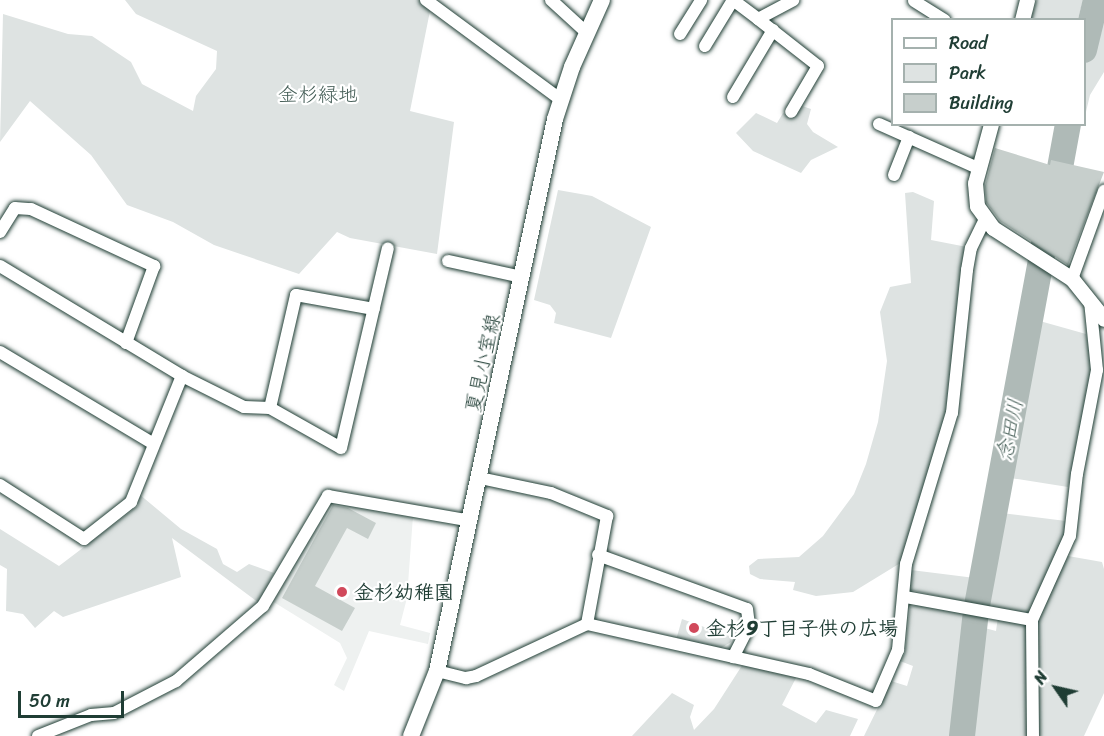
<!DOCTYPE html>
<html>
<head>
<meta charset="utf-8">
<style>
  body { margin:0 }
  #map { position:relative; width:1104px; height:736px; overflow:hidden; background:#fff; font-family:Sriracha,"Klee One",sans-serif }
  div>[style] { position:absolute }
  .built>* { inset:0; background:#eef1f0 }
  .green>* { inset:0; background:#dee3e2 }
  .river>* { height:26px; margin:-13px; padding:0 13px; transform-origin:13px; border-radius:13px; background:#afbab7 }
  .building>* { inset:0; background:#c7cfcc }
  .roads { filter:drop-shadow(0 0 2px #1f3d34) drop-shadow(0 0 2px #1f3d34) }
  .minor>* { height:12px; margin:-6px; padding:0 6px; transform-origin:6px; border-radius:6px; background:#fff }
  .tertiary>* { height:15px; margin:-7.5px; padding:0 7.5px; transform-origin:7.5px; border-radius:7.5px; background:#fff }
  .secondary>* { height:16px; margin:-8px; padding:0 8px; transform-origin:8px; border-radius:8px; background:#fff }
  .dots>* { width:16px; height:16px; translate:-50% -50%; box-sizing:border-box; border:3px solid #fff; border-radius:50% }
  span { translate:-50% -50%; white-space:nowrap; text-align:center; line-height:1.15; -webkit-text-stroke:4.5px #fff; paint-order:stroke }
  .park-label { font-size:20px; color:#455e57 }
  .street-label { font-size:20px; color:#1f3d34 }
  .poi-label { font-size:20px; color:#1f3d34; font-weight:700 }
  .left { translate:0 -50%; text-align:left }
  .water-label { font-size:21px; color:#4a625b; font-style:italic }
  .legend { position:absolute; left:891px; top:18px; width:195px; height:108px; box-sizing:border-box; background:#fff; border:2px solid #a5b1ae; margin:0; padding:8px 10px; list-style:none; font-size:18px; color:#1f3d34 }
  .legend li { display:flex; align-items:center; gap:12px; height:30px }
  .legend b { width:30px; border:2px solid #a5b1ae }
  .north { position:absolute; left:1026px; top:658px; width:60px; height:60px; -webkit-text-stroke:4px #fff; paint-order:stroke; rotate:304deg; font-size:16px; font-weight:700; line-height:24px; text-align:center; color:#1f3d34 }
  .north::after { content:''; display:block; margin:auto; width:21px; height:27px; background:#1f3d34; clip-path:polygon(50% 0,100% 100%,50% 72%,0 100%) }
  .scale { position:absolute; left:18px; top:691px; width:106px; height:27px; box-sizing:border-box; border:3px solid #1f3d34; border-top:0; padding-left:8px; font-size:18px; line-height:21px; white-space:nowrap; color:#1f3d34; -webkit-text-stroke:4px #fff; paint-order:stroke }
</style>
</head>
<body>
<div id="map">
  <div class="built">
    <div style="clip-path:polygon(329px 500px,413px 516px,407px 598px,400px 625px,430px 633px,428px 644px,369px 631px,344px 691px,334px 685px,347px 658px,340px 643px,272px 601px)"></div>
  </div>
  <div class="green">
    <div style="clip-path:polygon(125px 0,419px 0,430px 11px,410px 111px,454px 122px,437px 254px,350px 238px,337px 232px,299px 274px,214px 245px,173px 222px,127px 205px,91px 155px,30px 101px,0 142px,3px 14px,68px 34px,92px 36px,131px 62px,142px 84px,193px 111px,196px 96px,216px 69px,217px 51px,136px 14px)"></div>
    <div style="clip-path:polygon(1037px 0,1083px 0,1078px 19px,1031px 19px)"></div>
    <div style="clip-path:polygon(1094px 0,1104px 0,1104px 72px,1090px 95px,1085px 116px,1085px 36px)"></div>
    <div style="clip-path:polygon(799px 105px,811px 109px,807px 124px,813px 132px,838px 147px,811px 160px,801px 173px,753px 151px,736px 133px,756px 113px,777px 123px,783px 113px,791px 116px)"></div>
    <div style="clip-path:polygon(1060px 125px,1074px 125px,1066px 148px,1073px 158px,1052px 155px)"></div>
    <div style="clip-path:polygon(558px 190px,592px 196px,651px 227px,611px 338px,554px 323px,556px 313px,550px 305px,534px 300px)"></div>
    <div style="clip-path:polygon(913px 192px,934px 201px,931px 240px,967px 247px,947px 413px,902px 562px,853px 592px,816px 596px,793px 590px,795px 582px,760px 579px,750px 574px,749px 566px,758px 559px,799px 557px,823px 536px,854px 494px,866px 464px,878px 422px,887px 361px,880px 312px,890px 287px,911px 283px,905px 193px)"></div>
    <div style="clip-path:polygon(1022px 316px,1086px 334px,1092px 367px,1068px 487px,998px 476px)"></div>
    <div style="clip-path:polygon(139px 494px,181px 529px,217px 549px,223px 564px,237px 572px,249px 564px,274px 573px,259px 603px,172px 538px,181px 577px,63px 617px,54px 611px,35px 628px,23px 614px,6px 611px,7px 569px,0 565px,0 529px,59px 566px,138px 506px)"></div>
    <div style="clip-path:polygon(993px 512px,1066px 521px,1065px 538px,1030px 614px,983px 606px)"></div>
    <div style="clip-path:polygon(1068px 556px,1102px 562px,1104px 569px,1104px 693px,1084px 736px,1035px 736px,1035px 621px)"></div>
    <div style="clip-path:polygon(911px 570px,975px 578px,971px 603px,910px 590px)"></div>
    <div style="clip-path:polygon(924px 603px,971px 611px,957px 736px,864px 736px,891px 681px,907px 686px,913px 666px,900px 661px,905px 653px,910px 607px)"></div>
    <div style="clip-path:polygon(998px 617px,1027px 622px,1029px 736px,966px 736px,977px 626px,996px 631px)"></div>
    <div style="clip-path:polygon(682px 619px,732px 637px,731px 642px,721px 648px,676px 640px)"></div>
    <div style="clip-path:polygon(743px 664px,797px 676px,782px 705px,816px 723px,826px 710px,858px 719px,850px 736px,632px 736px,672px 693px,694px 705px,690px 717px,694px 730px,714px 709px)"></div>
  </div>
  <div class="river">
    <div style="left:1084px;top:50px;width:51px;rotate:-76.5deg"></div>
    <div style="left:1055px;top:195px;width:72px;rotate:-79.6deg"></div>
    <div style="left:962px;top:736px;width:126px;rotate:-83.6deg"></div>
    <div style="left:976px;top:611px;width:384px;rotate:-79.5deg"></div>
  </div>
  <div class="building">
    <div style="clip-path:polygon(995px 148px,1050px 165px,1051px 160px,1104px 172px,1068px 265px,1000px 221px,986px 202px,985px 186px)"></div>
    <div style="clip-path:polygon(333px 505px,348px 508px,376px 523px,368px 539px,347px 528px,315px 586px,355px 608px,342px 631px,282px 598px)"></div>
  </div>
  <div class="roads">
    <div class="minor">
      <div style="left:426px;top:0;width:168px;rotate:36.5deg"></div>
      <div style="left:551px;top:0;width:49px;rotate:42.5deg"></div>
      <div style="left:733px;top:0;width:31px;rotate:37deg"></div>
      <div style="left:758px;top:19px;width:40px;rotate:-28deg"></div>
      <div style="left:914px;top:1px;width:36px;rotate:32deg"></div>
      <div style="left:758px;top:19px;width:76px;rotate:38.1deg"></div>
      <div style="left:818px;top:66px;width:53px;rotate:120.4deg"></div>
      <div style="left:680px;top:34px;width:40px;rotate:-58deg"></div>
      <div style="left:705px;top:46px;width:54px;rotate:-58.7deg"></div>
      <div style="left:733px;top:97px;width:78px;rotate:-59.2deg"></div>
      <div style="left:879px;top:124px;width:108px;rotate:24deg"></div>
      <div style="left:894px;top:175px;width:41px;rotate:-68.5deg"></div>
      <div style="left:0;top:232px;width:28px;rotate:-58deg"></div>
      <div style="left:15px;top:208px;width:16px;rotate:4deg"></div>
      <div style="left:31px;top:209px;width:136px;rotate:24.9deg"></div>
      <div style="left:154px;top:266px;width:82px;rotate:110deg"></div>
      <div style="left:448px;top:261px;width:76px;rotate:12.2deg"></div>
      <div style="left:0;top:266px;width:213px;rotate:31.1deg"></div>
      <div style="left:182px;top:376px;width:69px;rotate:26.6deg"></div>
      <div style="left:244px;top:407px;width:26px;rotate:2deg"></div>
      <div style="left:270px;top:408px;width:81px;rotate:29.4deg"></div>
      <div style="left:341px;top:448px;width:205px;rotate:-76.8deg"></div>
      <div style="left:1072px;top:279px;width:94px;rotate:-70deg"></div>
      <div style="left:0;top:352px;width:179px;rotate:30.9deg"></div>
      <div style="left:270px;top:408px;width:116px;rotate:-77deg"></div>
      <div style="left:296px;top:295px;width:79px;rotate:10.2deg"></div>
      <div style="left:480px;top:478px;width:73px;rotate:11.9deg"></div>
      <div style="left:551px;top:493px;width:61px;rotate:22.3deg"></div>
      <div style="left:607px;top:516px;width:110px;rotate:100.5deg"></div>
      <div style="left:0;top:485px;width:100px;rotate:32.7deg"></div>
      <div style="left:84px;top:539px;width:60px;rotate:-38.2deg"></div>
      <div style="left:131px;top:502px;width:136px;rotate:-68deg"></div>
      <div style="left:598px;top:555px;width:158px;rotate:19.9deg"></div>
      <div style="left:747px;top:609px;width:17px;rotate:83deg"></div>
      <div style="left:749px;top:626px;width:35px;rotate:117deg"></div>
      <div style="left:905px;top:597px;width:129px;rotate:10.3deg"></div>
      <div style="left:437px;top:671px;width:30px;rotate:14deg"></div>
      <div style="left:466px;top:678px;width:10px;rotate:-11deg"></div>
      <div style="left:476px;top:676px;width:123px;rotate:-25.1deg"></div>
      <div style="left:587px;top:624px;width:228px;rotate:12.7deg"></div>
      <div style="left:809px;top:674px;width:72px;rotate:21.9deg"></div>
      <div style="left:876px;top:701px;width:56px;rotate:-66.7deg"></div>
      <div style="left:898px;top:650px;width:86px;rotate:-84.7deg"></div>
      <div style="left:906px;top:564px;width:158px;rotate:-73.1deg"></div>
      <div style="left:952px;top:413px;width:144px;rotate:-84deg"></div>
      <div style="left:967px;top:270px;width:22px;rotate:-80deg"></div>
      <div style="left:971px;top:248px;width:32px;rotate:-64deg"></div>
      <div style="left:38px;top:736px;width:57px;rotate:-21.6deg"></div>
      <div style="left:91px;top:715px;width:23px;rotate:-5deg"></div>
      <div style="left:114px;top:713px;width:70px;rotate:-27.3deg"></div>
      <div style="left:176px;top:681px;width:115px;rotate:-40.8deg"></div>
      <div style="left:263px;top:606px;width:128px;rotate:-59.4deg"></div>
      <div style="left:328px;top:496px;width:145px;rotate:9.9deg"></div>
      <div style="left:1033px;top:736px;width:116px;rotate:-90.5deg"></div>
      <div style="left:1032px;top:620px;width:92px;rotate:-65.7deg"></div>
      <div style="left:1070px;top:536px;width:62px;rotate:-83.6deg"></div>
      <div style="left:1077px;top:474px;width:106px;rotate:-79.1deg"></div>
      <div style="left:1097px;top:370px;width:69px;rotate:-95.8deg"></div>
    </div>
    <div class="tertiary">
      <div style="left:1022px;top:20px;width:21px;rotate:-76deg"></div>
      <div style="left:991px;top:124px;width:61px;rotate:105.2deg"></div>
      <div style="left:975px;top:183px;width:23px;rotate:85deg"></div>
      <div style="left:977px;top:206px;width:27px;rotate:54deg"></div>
      <div style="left:993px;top:228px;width:94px;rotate:32.8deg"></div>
      <div style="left:1072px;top:279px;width:51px;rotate:51.3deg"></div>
    </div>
    <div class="secondary">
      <div style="left:411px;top:736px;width:70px;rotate:-68.2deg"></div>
      <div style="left:437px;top:671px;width:564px;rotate:-77.93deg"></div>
      <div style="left:555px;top:119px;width:55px;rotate:-71.9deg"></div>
      <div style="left:572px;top:67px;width:73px;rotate:-65.9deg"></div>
    </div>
  </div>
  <div class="dots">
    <div style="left:342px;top:592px;background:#d1495b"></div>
    <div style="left:694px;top:628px;background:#d1495b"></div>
  </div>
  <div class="park-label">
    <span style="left:318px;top:94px">金杉緑地</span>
  </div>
  <div class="street-label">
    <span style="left:483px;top:363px;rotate:-78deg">夏見小室線</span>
  </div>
  <div class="poi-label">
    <span class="left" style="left:354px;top:592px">金杉幼稚園</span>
    <span class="left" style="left:706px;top:628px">金杉9丁目子供の広場</span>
  </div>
  <div class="water-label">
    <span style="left:1010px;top:430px;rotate:-79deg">念田川</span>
  </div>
  <ul class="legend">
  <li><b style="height:8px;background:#fff"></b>Road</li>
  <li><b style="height:16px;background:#dee3e2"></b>Park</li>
  <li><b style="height:16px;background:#c7cfcc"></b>Building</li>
  </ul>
  <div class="north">N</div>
  <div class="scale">50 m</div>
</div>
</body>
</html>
